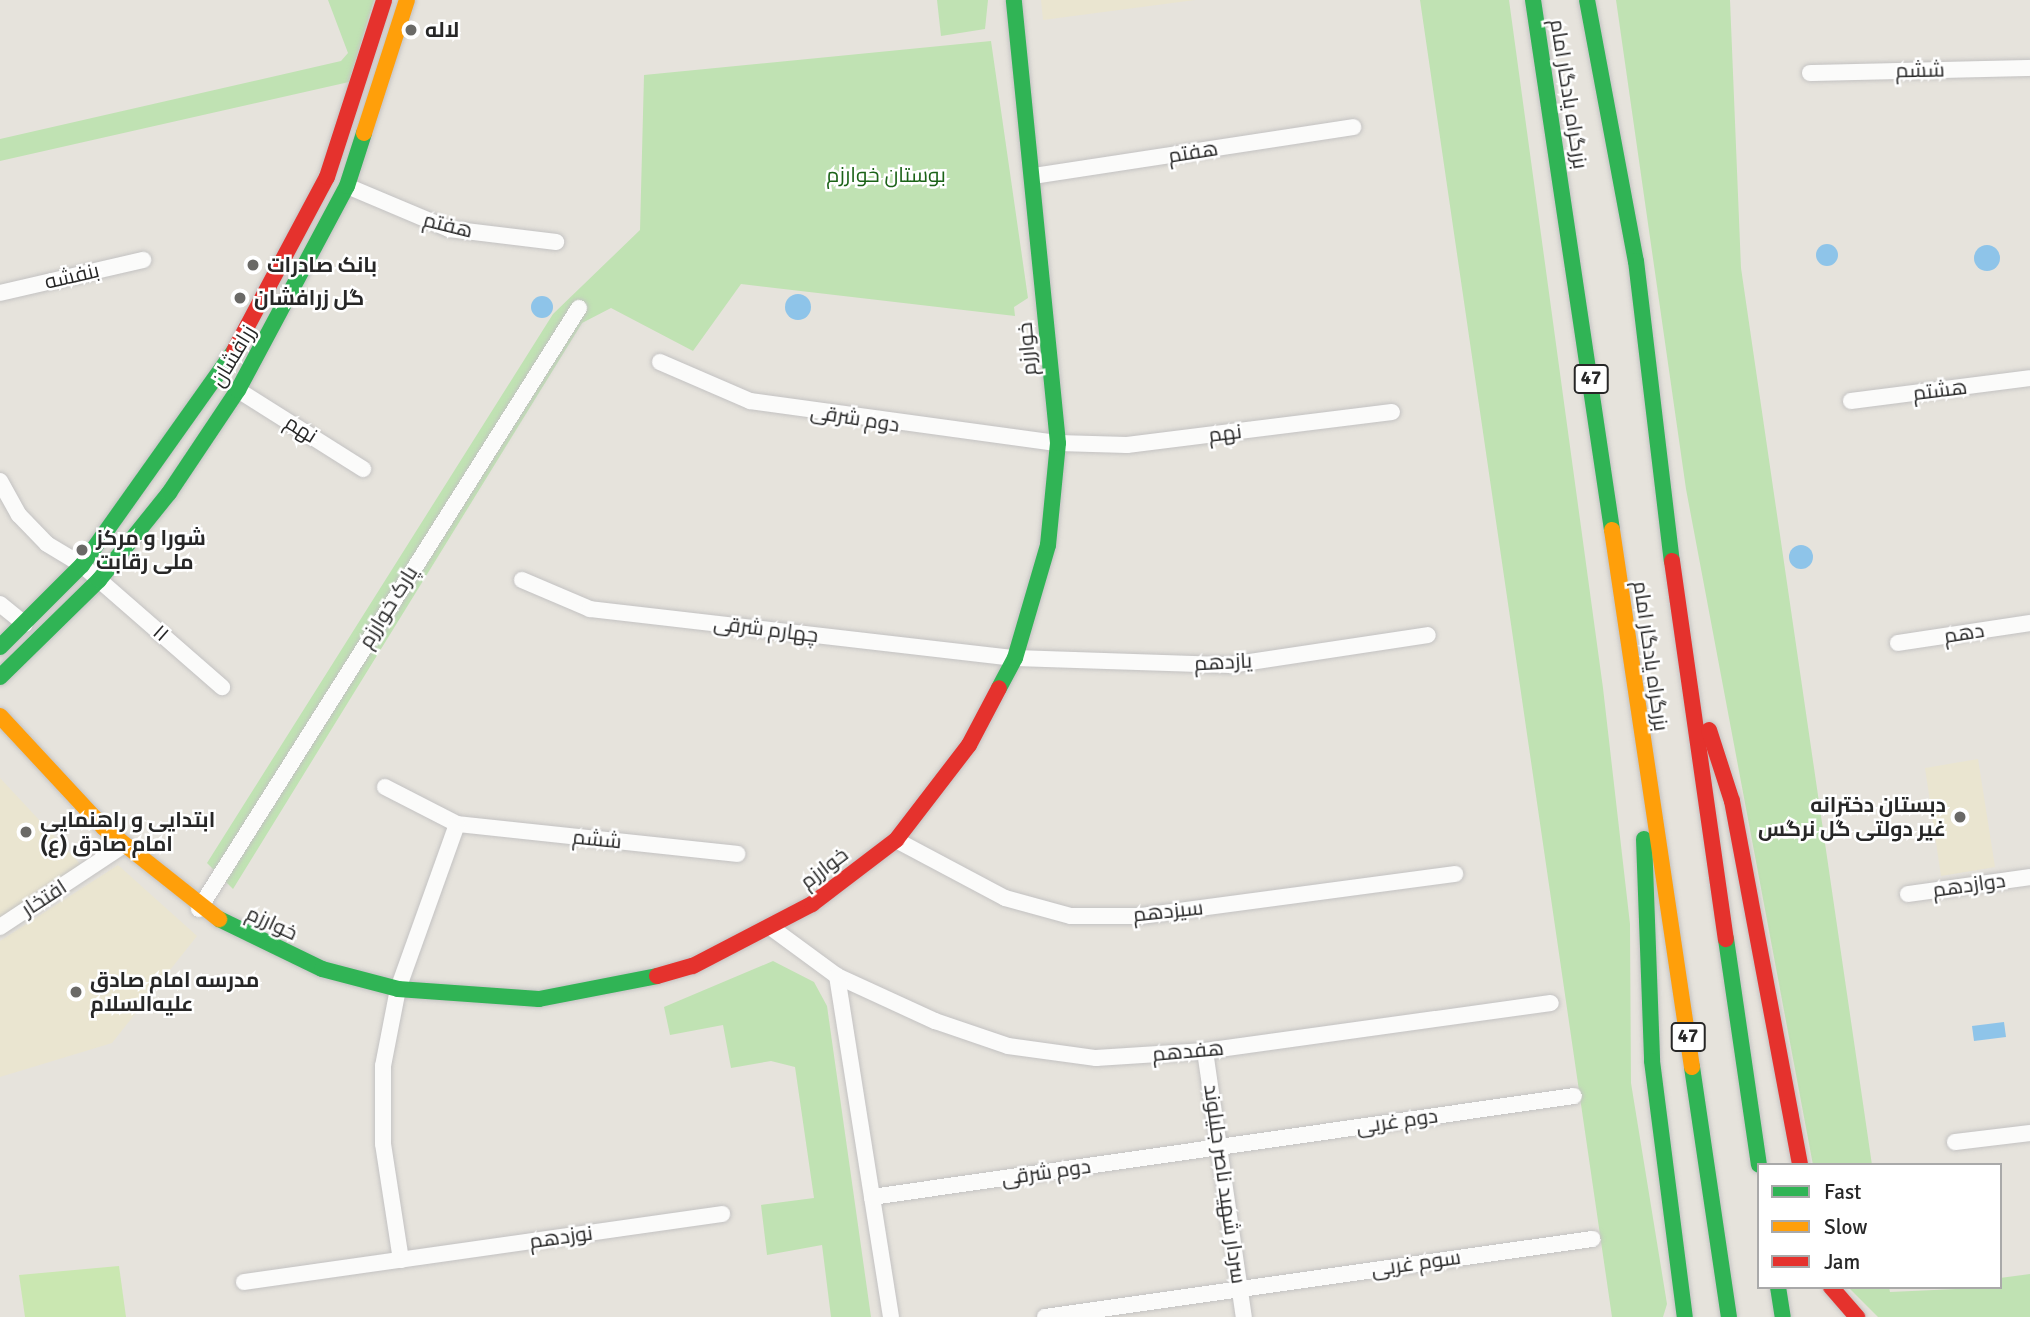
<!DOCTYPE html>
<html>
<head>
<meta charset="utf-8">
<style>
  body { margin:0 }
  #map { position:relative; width:2030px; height:1317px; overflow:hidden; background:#e6e3dc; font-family:Signika,Cairo,sans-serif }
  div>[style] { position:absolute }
  .education>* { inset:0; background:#eae5d0 }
  .green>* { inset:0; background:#c0e2b3 }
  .pitch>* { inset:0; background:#cae7b1 }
  .water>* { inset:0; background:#8ec4e9 }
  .round { border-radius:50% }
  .roads { filter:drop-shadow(0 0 2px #c3c2c2) drop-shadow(0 0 2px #c3c2c2) }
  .street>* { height:16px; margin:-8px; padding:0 8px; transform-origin:8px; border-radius:8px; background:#fbfbfa }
  .fast>* { height:16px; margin:-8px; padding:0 8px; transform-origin:8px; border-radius:8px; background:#30b455 }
  .slow>* { height:16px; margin:-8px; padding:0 8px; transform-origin:8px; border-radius:8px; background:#ff9f0a }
  .jam>* { height:16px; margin:-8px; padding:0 8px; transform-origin:8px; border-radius:8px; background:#e5322d }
  .dots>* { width:19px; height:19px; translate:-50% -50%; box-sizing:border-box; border:4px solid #fff; border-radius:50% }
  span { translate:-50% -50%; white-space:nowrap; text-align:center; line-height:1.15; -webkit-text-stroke:5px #fff; paint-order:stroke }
  .shield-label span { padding:2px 5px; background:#fff; border:2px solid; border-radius:5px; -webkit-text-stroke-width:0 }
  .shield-label { font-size:19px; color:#272727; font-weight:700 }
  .poi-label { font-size:21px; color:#272727; font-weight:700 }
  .left { translate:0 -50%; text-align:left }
  .right { translate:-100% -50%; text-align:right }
  .street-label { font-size:21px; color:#272727 }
  .park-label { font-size:21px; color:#1c6318 }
  .legend { position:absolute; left:1757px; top:1163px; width:245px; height:126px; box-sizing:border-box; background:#fff; border:2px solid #a9a9a9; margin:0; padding:9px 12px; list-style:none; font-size:21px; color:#272727 }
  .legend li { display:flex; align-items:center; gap:14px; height:35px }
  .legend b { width:35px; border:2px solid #a9a9a9 }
</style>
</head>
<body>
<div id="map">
  <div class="education">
    <div style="clip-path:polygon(1041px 0,1195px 0,1043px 20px)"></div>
    <div style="clip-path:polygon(1978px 759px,1995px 867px,1941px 876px,1925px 768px)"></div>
    <div style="clip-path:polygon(0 778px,83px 867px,0 920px)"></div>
    <div style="clip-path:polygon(118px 865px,197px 936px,112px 1043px,0 1077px,0 941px)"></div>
  </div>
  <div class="green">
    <div style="clip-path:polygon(328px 0,374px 0,349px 82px,0 161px,0 139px,341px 61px,348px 53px)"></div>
    <div style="clip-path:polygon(937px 0,988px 0,985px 29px,941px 36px)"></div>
    <div style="clip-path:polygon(1420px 0,1509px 0,1603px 688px,1630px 924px,1631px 1083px,1667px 1304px,1663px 1317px,1612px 1317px)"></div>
    <div style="clip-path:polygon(1616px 0,1730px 0,1741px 268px,1872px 1165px,1813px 1165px,1686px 489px)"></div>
    <div style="clip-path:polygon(991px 41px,1028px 298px,1014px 307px,1015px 316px,741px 284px,693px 351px,611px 308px,582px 323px,233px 889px,207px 863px,553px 314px,640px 230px,644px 75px)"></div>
    <div style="clip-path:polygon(773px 961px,814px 982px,827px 1006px,871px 1317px,831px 1317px,822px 1245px,767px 1255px,761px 1205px,814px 1198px,795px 1067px,771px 1061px,731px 1068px,723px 1025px,670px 1035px,664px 1007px)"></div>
    <div style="clip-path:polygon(2030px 1274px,2030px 1317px,1878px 1317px,1848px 1287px,1889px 1287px,1890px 1292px,2000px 1287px,2000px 1278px)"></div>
  </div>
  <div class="pitch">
    <div style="clip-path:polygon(119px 1266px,126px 1317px,25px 1317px,19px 1275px)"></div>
  </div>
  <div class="water">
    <div class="round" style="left:1816px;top:244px;width:22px;height:22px"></div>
    <div class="round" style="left:1974px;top:245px;width:26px;height:26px"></div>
    <div class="round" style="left:785px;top:294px;width:26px;height:26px"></div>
    <div class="round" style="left:531px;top:296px;width:22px;height:22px"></div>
    <div class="round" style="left:1789px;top:545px;width:24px;height:24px"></div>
    <div style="clip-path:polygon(2004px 1022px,2006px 1037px,1974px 1041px,1972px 1026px)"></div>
  </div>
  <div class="roads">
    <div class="street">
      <div style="left:1810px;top:73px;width:220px;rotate:-1.3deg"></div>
      <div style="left:1034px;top:176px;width:323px;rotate:-8.7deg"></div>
      <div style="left:347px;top:186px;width:111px;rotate:22.9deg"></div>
      <div style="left:449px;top:229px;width:108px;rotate:6.9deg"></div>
      <div style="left:0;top:293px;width:147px;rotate:-13deg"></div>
      <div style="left:660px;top:362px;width:98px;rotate:23.4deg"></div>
      <div style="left:750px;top:401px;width:311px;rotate:7.8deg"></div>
      <div style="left:1058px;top:443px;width:69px;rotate:1.7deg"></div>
      <div style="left:1127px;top:445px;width:267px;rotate:-7.1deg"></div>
      <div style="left:238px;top:390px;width:148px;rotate:32.3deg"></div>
      <div style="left:1851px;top:401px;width:180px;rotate:-7.3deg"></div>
      <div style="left:0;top:481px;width:39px;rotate:61deg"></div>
      <div style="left:19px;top:515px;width:40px;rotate:46deg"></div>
      <div style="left:47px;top:544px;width:41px;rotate:31deg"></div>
      <div style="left:82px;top:565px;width:186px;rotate:41.1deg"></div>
      <div style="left:522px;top:580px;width:74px;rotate:23.1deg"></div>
      <div style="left:590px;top:609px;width:428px;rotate:6.6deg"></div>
      <div style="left:1015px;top:658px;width:215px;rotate:1.9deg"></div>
      <div style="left:1230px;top:665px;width:200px;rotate:-8.6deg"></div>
      <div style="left:0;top:604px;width:32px;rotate:39deg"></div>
      <div style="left:1898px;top:643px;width:134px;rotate:-8.6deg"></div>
      <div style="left:385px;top:787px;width:81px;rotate:27.2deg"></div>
      <div style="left:457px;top:824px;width:282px;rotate:6.1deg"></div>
      <div style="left:896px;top:840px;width:123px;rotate:28deg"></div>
      <div style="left:1005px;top:898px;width:68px;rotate:15.3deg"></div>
      <div style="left:1071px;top:916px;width:69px"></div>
      <div style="left:1140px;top:916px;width:318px;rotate:-7.6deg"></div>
      <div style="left:1908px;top:894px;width:123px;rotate:-7.9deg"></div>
      <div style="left:199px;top:909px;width:711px;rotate:-57.7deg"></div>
      <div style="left:0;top:927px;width:149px;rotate:-33.5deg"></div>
      <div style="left:773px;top:929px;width:79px;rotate:36.3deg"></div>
      <div style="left:837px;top:976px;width:108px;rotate:24.7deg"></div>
      <div style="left:935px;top:1021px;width:77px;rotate:18.9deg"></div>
      <div style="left:1008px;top:1046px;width:89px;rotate:7.8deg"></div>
      <div style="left:1096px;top:1058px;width:109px;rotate:-3.7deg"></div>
      <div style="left:1205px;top:1051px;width:349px;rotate:-7.9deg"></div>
      <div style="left:837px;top:976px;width:345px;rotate:81deg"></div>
      <div style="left:1205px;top:1051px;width:269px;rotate:81.7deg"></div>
      <div style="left:1955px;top:1142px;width:76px;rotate:-6.8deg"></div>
      <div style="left:872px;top:1197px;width:709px;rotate:-8.19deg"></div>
      <div style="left:401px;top:1260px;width:117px;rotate:-98.8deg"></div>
      <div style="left:383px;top:1144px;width:78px;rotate:-90deg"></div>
      <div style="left:383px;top:1066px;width:78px;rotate:-79deg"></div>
      <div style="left:398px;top:989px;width:175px;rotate:-70.3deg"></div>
      <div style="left:244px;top:1282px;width:483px;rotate:-8.1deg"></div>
      <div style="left:1045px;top:1317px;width:553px;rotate:-8.12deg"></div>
    </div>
    <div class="fast">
      <div style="left:1533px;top:0;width:536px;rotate:81.52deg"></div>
      <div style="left:1587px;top:0;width:266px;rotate:79.4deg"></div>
      <div style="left:1636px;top:261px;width:302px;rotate:83.2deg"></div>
      <div style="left:0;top:647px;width:116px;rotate:-45deg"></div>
      <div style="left:82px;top:565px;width:262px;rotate:-54.6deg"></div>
      <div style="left:0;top:677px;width:139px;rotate:-44.4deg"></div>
      <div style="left:99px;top:580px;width:112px;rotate:-51.2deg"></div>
      <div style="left:169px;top:493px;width:124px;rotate:-56.2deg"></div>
      <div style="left:238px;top:390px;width:231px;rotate:-61.9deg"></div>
      <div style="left:347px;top:186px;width:56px;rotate:-72.2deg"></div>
      <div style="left:999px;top:688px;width:34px;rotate:-62deg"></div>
      <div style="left:1015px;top:658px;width:118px;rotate:-73.7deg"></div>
      <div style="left:1048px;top:545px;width:102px;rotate:-84.4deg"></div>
      <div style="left:1058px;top:443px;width:445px;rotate:-95.7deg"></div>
      <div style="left:1644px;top:839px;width:222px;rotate:87.9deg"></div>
      <div style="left:1652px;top:1061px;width:258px;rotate:82.7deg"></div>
      <div style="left:219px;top:919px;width:114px;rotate:25.9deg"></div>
      <div style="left:322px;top:969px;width:79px;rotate:14.7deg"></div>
      <div style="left:398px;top:989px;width:141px;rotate:4.1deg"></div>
      <div style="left:539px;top:999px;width:120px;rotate:-11deg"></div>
      <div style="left:1726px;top:939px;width:228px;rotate:81.7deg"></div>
      <div style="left:1692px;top:1067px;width:253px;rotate:81.6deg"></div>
      <div style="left:1778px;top:1287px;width:30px;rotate:81deg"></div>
    </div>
    <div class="slow">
      <div style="left:364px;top:133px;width:140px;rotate:-72.1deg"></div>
      <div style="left:1612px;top:530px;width:543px;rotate:81.53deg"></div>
      <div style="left:0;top:716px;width:153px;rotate:47.1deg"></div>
      <div style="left:104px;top:828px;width:147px;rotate:38.4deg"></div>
    </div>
    <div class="jam">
      <div style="left:234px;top:351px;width:197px;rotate:-61.9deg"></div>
      <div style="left:327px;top:177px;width:186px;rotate:-72.1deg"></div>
      <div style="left:1672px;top:561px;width:382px;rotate:81.9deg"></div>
      <div style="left:1709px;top:730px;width:75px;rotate:72.1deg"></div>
      <div style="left:1732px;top:801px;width:370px;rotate:79.4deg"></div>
      <div style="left:657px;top:976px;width:37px;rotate:-16deg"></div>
      <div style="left:693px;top:966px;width:134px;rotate:-27.5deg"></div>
      <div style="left:812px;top:904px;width:106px;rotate:-37.3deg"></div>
      <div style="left:896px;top:840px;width:120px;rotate:-52.5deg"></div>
      <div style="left:969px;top:745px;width:64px;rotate:-62.2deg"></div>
      <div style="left:1831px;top:1287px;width:40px;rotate:49deg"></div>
    </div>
  </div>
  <div class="dots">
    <div style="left:411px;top:30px;background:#6a6966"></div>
    <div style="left:253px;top:265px;background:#6a6966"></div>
    <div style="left:240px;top:298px;background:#6a6966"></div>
    <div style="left:82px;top:550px;background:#6a6966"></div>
    <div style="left:1960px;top:817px;background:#6a6966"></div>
    <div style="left:26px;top:832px;background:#6a6966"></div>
    <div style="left:76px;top:992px;background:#6a6966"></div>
  </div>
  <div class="shield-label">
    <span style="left:1591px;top:379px">47</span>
    <span style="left:1688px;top:1037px">47</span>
  </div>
  <div class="poi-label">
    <span class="left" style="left:425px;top:30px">لاله</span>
    <span class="left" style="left:267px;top:265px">بانک صادرات</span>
    <span class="left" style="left:254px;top:298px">گل زرافشان</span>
    <span class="left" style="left:96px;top:550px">شورا و مرکز<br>ملی رقابت</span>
    <span class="right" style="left:1946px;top:817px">دبستان دخترانه<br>غیر دولتی گل نرگس</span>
    <span class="left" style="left:40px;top:832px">ابتدایی و راهنمایی<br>امام صادق (ع)</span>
    <span class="left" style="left:90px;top:992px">مدرسه امام صادق<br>علیه‌السلام</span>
  </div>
  <div class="street-label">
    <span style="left:1920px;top:70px;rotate:-1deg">ششم</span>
    <span style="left:1569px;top:94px;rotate:81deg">بزرگراه یادگار امام</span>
    <span style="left:1193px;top:152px;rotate:-9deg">هفتم</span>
    <span style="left:448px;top:225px;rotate:14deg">هفتم</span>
    <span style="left:72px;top:276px;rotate:-13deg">بنفشه</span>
    <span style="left:1027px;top:349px;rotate:-95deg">خوارزم</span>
    <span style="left:233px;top:356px;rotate:-59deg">زرافشان</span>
    <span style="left:1940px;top:390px;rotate:-7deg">هشتم</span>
    <span style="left:855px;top:418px;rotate:9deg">دوم شرقی</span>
    <span style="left:301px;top:429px;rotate:32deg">نهم</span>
    <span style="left:1225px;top:433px;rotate:-7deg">نهم</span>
    <span style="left:388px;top:607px;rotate:-58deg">پارک خوارزم</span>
    <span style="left:766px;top:629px;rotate:7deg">چهارم شرقی</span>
    <span style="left:161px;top:633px;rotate:41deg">۱۱</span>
    <span style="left:1964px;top:633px;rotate:-9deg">دهم</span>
    <span style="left:1651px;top:656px;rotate:82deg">بزرگراه یادگار امام</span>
    <span style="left:1223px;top:662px;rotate:-3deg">یازدهم</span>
    <span style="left:597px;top:839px;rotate:6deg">ششم</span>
    <span style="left:824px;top:868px;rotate:-37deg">خوارزم</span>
    <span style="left:1969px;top:885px;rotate:-8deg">دوازدهم</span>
    <span style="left:44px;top:898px;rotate:-33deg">افتخار</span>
    <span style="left:1168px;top:911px;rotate:-6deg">سیزدهم</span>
    <span style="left:272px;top:923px;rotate:25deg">خوارزم</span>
    <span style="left:1188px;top:1051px;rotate:-5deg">هفدهم</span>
    <span style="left:1397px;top:1121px;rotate:-8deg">دوم غربی</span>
    <span style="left:1046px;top:1172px;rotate:-8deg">دوم شرقی</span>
    <span style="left:1225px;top:1184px;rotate:82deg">سردار شهید ناصر جلیلوند</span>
    <span style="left:561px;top:1237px;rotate:-8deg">نوزدهم</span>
    <span style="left:1416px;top:1263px;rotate:-8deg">سوم غربی</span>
  </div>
  <div class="park-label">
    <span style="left:886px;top:175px">بوستان خوارزم</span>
  </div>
  <ul class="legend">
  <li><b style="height:9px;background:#30b455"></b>Fast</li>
  <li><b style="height:9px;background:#ff9f0a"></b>Slow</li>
  <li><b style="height:9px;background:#e5322d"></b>Jam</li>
  </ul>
</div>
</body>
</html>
